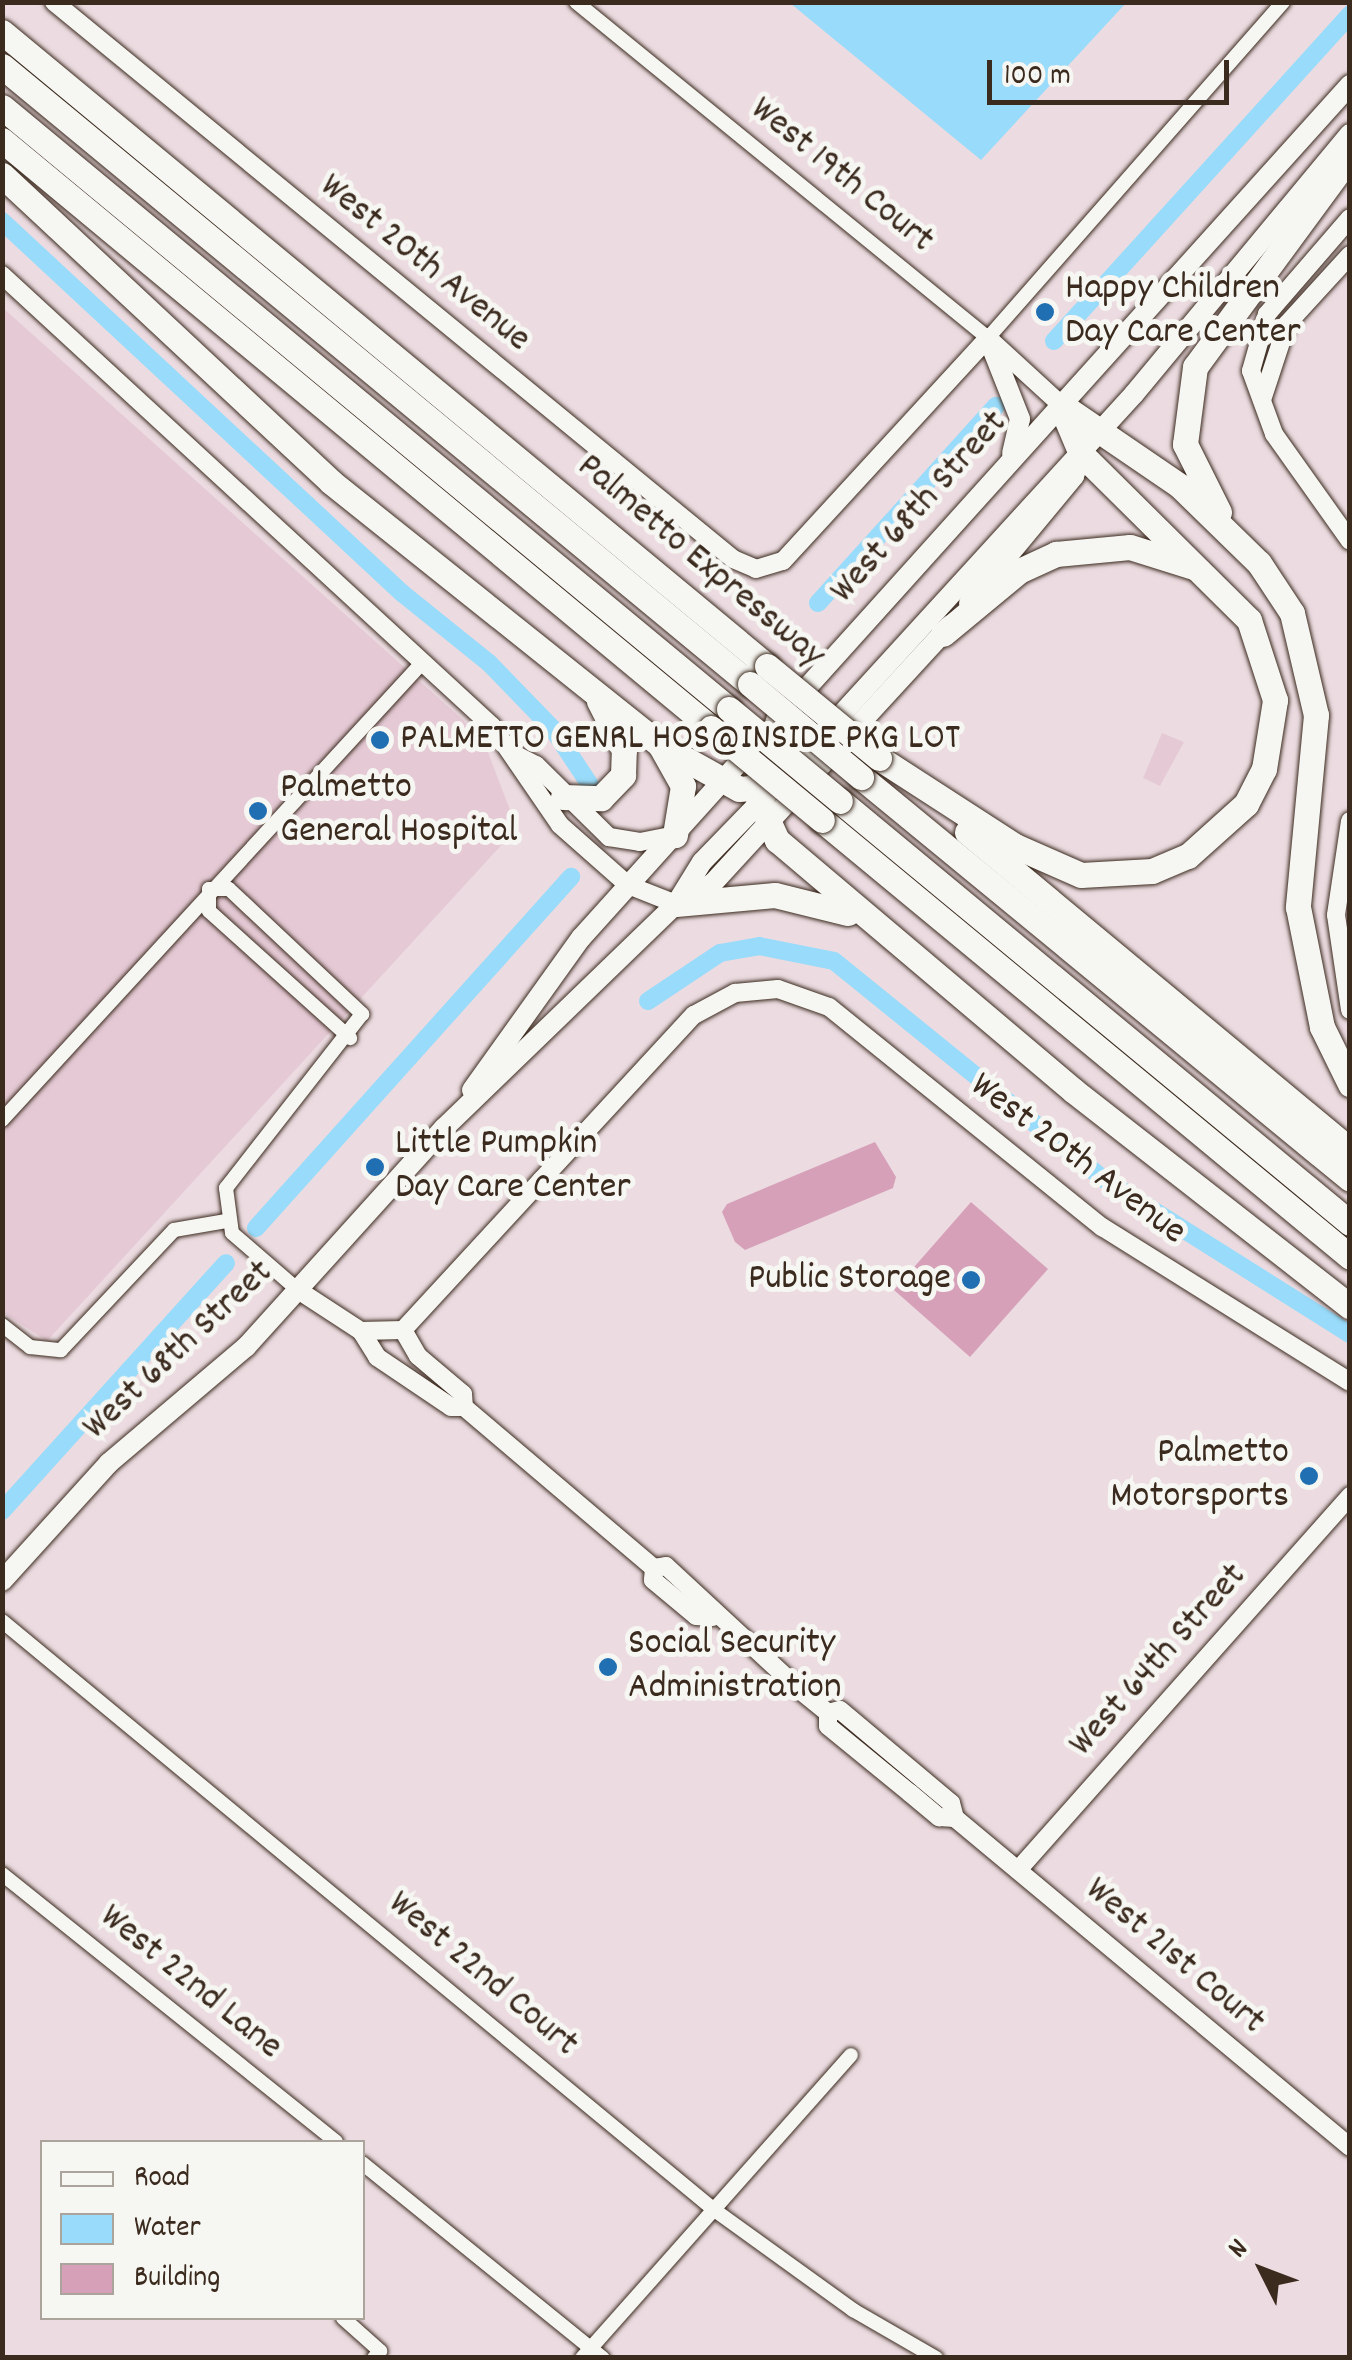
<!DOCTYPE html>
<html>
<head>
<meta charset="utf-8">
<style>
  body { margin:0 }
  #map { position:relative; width:1352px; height:2360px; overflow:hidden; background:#ecdce1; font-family:Dekko,sans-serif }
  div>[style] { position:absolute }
  .built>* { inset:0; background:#e5cad5 }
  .water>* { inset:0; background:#98dbfa }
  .canal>* { height:18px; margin:-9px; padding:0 9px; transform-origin:9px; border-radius:9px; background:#98dbfa }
  .building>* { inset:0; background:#d6a0b8 }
  .roads { filter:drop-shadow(0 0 2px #3b2a1e) drop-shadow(0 0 2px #3b2a1e) }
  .minor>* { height:14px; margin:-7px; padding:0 7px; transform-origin:7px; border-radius:7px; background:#f6f6f2 }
  .tertiary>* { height:18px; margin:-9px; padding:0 9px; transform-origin:9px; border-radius:9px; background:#f6f6f2 }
  .secondary>* { height:20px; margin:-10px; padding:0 10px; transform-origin:10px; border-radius:10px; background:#f6f6f2 }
  .motorway>* { height:25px; margin:-12.5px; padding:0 12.5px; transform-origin:12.5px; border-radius:12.5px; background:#f6f6f2 }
  .bridges { filter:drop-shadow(0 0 2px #3b2a1e) drop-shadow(0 0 2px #3b2a1e) }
  .motorway-bridge>* { height:25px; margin:-12.5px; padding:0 12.5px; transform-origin:12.5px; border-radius:12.5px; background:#f6f6f2 }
  .dots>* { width:28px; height:28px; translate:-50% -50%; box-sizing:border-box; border:5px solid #f6f6f2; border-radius:50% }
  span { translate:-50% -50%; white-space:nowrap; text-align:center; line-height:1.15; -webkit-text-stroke:10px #f6f6f2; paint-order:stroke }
  .street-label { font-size:38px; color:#3b2a1e }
  .poi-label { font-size:38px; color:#3b2a1e }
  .left { translate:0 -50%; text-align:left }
  .right { translate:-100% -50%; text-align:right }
  .frame { position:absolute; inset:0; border:5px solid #3b2a1e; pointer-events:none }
  .legend { position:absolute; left:40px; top:2140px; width:325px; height:180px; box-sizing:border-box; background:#f6f6f2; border:2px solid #aba49d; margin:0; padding:12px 18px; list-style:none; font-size:30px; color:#3b2a1e }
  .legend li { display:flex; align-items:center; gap:20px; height:50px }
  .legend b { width:50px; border:2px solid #aba49d }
  .north { position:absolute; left:1212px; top:2220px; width:100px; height:100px; -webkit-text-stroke:8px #f6f6f2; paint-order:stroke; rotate:312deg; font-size:28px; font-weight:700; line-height:40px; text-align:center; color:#3b2a1e }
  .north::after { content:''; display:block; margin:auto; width:35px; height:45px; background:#3b2a1e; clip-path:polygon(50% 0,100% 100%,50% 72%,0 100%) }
  .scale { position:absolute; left:987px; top:60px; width:242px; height:45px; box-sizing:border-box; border:5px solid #3b2a1e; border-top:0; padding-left:12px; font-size:30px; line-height:35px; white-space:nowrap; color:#3b2a1e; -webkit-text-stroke:8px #f6f6f2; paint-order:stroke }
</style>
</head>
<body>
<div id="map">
  <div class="built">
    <div style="clip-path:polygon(2px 307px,462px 719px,486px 747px,517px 828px,47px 1341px,2px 1312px)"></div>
    <div style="clip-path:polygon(1162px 733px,1184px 742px,1160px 786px,1143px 778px)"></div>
  </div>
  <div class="water">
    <div style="clip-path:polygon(790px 3px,1126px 3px,981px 160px)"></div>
  </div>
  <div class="canal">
    <div style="left:2px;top:221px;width:546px;rotate:42.92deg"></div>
    <div style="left:402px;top:593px;width:112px;rotate:38.8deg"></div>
    <div style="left:489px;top:663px;width:92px;rotate:45.9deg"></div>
    <div style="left:553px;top:729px;width:67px;rotate:56.5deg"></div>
    <div style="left:1054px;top:341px;width:441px;rotate:-47.8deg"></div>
    <div style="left:818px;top:603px;width:266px;rotate:-47.9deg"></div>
    <div style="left:648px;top:1001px;width:87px;rotate:-33.7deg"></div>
    <div style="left:720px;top:953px;width:40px;rotate:-10deg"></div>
    <div style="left:759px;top:946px;width:76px;rotate:11.3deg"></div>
    <div style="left:834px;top:961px;width:345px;rotate:39deg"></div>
    <div style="left:1102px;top:1178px;width:293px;rotate:32.2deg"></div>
    <div style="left:256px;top:1228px;width:472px;rotate:-48.1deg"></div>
    <div style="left:2px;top:1511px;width:334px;rotate:-47.9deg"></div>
  </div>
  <div class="building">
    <div style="clip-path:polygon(875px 1142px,896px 1177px,893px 1188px,745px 1250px,735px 1242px,722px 1212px,727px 1204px)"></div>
    <div style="clip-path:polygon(971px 1202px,1048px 1269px,970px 1357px,894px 1290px)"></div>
  </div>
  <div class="roads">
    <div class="minor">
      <div style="left:576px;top:2px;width:532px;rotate:39.2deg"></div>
      <div style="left:988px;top:338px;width:447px;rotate:-48.7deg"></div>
      <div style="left:209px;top:889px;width:20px"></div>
      <div style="left:229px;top:889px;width:183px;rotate:43.2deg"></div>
      <div style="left:362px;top:1014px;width:221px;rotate:128deg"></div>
      <div style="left:226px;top:1188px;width:45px;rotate:82.4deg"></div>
      <div style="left:232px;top:1233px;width:87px;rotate:40.8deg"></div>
      <div style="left:209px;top:889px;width:22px;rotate:90deg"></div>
      <div style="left:209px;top:911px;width:190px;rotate:42deg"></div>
      <div style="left:2px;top:1120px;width:619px;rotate:-47.42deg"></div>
      <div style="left:2px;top:1325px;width:36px;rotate:38deg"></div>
      <div style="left:30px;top:1347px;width:31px;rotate:6deg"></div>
      <div style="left:61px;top:1350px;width:165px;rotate:-46.7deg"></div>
      <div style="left:174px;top:1230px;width:53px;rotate:-9.8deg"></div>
      <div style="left:2px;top:1621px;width:923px;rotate:39.59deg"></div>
      <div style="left:713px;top:2209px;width:173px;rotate:35.8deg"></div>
      <div style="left:853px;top:2310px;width:96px;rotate:30deg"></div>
      <div style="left:2px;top:1874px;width:428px;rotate:38.7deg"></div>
      <div style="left:362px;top:2163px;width:310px;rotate:39deg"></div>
      <div style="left:343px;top:2318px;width:50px;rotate:41.7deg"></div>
      <div style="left:380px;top:2351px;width:9px;rotate:131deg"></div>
      <div style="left:582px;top:2358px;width:405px;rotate:-48.4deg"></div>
    </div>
    <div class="tertiary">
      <div style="left:54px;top:2px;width:878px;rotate:39.36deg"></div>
      <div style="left:733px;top:559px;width:25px;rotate:23deg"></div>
      <div style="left:756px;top:569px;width:28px;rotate:-17deg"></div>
      <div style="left:783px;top:561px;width:303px;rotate:-47.4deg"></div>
      <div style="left:988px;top:338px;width:98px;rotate:42.5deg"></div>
      <div style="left:1350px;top:218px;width:127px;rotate:130.8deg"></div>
      <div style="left:1267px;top:314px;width:59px;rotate:105.7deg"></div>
      <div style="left:1251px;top:371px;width:67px;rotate:69.9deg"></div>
      <div style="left:1274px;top:434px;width:131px;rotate:54.6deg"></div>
      <div style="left:2px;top:275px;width:666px;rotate:42.63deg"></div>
      <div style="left:492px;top:726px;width:120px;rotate:55.5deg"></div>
      <div style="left:560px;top:825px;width:91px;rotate:41.4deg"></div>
      <div style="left:628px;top:885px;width:52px;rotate:21.6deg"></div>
      <div style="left:1262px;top:400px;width:80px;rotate:-71.8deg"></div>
      <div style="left:1287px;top:324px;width:93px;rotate:-47.6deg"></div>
      <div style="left:514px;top:754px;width:25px;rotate:27deg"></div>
      <div style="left:536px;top:765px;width:103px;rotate:44.6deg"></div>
      <div style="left:609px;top:837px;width:31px;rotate:9deg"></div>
      <div style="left:640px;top:842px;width:36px;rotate:-11deg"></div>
      <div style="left:1350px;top:821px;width:95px;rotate:98.5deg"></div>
      <div style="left:1336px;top:915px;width:96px;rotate:81.6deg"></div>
      <div style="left:298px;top:1290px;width:75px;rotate:33.1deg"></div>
      <div style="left:361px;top:1331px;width:42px;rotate:-1.4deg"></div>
      <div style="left:403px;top:1330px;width:429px;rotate:-47.3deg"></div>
      <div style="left:694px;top:1015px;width:47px;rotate:-28.2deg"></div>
      <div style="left:735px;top:993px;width:43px;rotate:-5.3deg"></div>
      <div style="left:778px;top:989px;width:54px;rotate:19.4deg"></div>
      <div style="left:829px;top:1007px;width:351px;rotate:38.9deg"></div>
      <div style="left:1102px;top:1227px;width:292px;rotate:32deg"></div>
      <div style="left:403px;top:1330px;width:30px;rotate:60deg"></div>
      <div style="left:418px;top:1356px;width:59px;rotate:40.2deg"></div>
      <div style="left:463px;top:1394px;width:13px;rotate:86deg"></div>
      <div style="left:361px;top:1331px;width:31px;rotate:58deg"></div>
      <div style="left:377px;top:1357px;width:89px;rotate:34deg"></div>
      <div style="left:451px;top:1407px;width:13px"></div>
      <div style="left:464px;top:1407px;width:249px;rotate:40.3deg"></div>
      <div style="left:654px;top:1568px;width:12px;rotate:95deg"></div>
      <div style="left:653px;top:1580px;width:56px;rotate:39.9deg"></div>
      <div style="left:696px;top:1616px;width:17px;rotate:3deg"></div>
      <div style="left:654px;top:1568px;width:12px;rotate:-9deg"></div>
      <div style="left:666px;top:1566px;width:184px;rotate:42.8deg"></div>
      <div style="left:801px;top:1691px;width:35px;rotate:39deg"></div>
      <div style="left:828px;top:1713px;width:12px;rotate:-14deg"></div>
      <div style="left:840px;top:1710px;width:145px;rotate:40deg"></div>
      <div style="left:951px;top:1803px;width:16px;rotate:75deg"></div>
      <div style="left:955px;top:1818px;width:514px;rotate:39.79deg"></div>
      <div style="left:828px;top:1713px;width:13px;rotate:90deg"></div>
      <div style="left:828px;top:1726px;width:106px;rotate:39.3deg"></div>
      <div style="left:910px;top:1793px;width:38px;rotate:40deg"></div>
      <div style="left:939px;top:1817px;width:16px;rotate:4deg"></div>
      <div style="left:1018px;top:1870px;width:500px;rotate:-48.4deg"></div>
    </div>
    <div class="secondary">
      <div style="left:988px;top:338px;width:87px;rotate:68.4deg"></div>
      <div style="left:1020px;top:419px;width:35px;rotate:103deg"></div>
      <div style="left:969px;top:603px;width:165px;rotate:-50.4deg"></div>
      <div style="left:1074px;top:476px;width:23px;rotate:-72deg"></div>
      <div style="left:794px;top:702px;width:831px;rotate:-47.98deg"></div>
      <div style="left:787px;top:774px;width:515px;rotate:-47.6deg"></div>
      <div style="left:1134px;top:394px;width:338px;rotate:-50.3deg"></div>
      <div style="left:682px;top:901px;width:36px;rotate:-30deg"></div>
      <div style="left:713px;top:883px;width:350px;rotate:-47.4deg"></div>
      <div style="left:472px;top:1090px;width:187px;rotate:-54.4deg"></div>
      <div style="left:581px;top:938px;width:258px;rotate:-48deg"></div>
      <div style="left:2px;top:1581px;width:159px;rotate:-47.8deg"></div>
      <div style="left:109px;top:1463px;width:180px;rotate:-40.3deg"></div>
      <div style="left:246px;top:1347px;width:295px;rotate:-47.9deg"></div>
      <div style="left:444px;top:1128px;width:322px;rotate:-44deg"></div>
      <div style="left:676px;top:904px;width:49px;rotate:-58.2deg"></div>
      <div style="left:702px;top:862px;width:93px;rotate:-45.9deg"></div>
    </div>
    <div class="motorway">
      <div style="left:2px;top:32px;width:994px;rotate:39.65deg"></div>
      <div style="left:2px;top:66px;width:970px;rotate:39.56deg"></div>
      <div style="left:2px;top:107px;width:944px;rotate:39.63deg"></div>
      <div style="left:2px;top:140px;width:921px;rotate:39.67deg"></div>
      <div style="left:2px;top:175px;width:450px;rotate:43deg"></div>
      <div style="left:331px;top:482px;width:421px;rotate:38.6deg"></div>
      <div style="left:660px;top:745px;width:90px;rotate:29.1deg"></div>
      <div style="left:739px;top:789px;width:37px;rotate:-5deg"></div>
      <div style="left:1060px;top:404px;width:145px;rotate:34.3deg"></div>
      <div style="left:1180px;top:486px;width:110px;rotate:44.3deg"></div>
      <div style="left:1259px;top:563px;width:60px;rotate:56.6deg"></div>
      <div style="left:1292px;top:613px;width:105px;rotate:76.8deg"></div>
      <div style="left:1316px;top:715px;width:193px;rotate:95.4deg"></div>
      <div style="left:1298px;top:907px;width:122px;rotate:78.7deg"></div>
      <div style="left:1322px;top:1027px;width:64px;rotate:63.8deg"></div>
      <div style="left:1219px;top:512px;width:76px;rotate:-116.6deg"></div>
      <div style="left:1185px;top:444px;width:78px;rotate:-82.6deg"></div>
      <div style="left:1195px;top:367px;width:262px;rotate:-53.7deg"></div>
      <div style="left:943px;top:634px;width:99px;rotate:-39.7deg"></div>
      <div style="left:1019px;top:571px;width:41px;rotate:-24.7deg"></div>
      <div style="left:1056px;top:554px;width:74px;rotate:-5.4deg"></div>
      <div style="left:1130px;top:547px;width:66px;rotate:17.6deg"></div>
      <div style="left:778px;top:720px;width:75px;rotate:107.9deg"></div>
      <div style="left:755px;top:791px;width:54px;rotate:65.8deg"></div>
      <div style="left:777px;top:840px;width:389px;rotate:40.2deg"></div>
      <div style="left:1074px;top:1091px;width:350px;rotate:38deg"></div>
      <div style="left:660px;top:745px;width:47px;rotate:60.7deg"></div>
      <div style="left:683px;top:786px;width:50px;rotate:99.3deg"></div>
      <div style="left:879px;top:758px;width:162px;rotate:32.9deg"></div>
      <div style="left:1015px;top:846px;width:72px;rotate:23.7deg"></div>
      <div style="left:1081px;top:875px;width:71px;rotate:-3.2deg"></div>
      <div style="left:1152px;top:871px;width:39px;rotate:-23deg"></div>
      <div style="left:1188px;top:856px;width:78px;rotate:-41.9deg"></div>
      <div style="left:1246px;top:804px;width:39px;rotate:-63deg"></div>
      <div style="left:1264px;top:769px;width:70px;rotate:-80.9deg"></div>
      <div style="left:1275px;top:700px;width:84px;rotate:-108deg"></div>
      <div style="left:1249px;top:620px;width:236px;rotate:-135.3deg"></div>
      <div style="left:1081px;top:454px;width:54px;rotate:-112.8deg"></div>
      <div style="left:861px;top:777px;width:633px;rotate:39.42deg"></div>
      <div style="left:563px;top:797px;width:38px;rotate:2deg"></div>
      <div style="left:601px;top:798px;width:32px;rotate:-46deg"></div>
      <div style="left:623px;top:775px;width:25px;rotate:-88deg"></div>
      <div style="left:624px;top:750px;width:55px;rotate:-117deg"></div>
      <div style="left:840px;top:801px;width:662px;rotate:39.61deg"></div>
      <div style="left:822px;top:820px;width:685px;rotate:39.61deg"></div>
      <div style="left:967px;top:832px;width:498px;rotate:39.7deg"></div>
      <div style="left:676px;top:904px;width:99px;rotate:-5.2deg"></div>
      <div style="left:775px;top:895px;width:75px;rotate:13.9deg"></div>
    </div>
  </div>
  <div class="bridges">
    <div class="motorway-bridge">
      <div style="left:767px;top:666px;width:145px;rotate:39.4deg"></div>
      <div style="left:750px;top:684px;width:145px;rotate:40deg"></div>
      <div style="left:729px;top:709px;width:144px;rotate:39.7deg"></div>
      <div style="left:711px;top:728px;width:144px;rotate:39.7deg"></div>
    </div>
  </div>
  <div class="dots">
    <div style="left:1045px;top:312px;background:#1f6fb2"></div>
    <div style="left:380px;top:740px;background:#1f6fb2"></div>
    <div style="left:258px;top:811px;background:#1f6fb2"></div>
    <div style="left:375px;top:1167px;background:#1f6fb2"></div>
    <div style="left:971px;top:1280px;background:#1f6fb2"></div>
    <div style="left:1309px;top:1476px;background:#1f6fb2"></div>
    <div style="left:608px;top:1667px;background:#1f6fb2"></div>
  </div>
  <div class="street-label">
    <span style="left:841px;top:176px;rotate:39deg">West 19th Court</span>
    <span style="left:424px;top:264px;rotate:39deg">West 20th Avenue</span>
    <span style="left:920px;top:508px;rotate:-48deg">West 68th Street</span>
    <span style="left:700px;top:562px;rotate:40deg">Palmetto Expressway</span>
    <span style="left:1077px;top:1160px;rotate:37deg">West 20th Avenue</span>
    <span style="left:179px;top:1351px;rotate:-43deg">West 68th Street</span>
    <span style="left:1159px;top:1661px;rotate:-48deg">West 64th Street</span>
    <span style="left:1174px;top:1957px;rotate:40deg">West 21st Court</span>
    <span style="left:482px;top:1975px;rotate:40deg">West 22nd Court</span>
    <span style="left:190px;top:1983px;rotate:39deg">West 22nd Lane</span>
  </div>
  <div class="poi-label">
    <span class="left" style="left:1065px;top:312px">Happy Children<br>Day Care Center</span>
    <span class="left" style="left:400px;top:740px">PALMETTO GENRL HOS@INSIDE PKG LOT</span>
    <span class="left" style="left:280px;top:811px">Palmetto<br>General Hospital</span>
    <span class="left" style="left:395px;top:1167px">Little Pumpkin<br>Day Care Center</span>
    <span class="right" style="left:951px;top:1280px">Public Storage</span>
    <span class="right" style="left:1289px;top:1476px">Palmetto<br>Motorsports</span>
    <span class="left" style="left:628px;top:1667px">Social Security<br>Administration</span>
  </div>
  <div class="frame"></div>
  <ul class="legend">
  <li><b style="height:12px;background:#f6f6f2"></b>Road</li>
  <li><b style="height:28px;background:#98dbfa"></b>Water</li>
  <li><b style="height:28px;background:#d6a0b8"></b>Building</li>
  </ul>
  <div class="north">N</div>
  <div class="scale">100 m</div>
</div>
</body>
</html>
